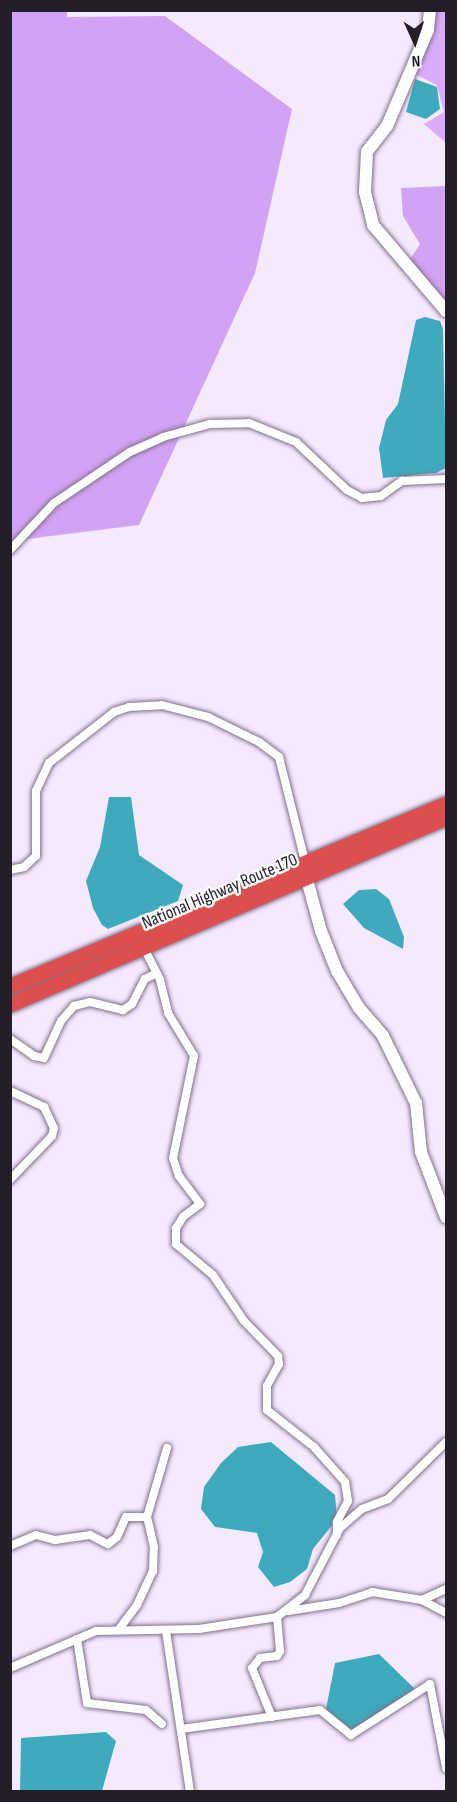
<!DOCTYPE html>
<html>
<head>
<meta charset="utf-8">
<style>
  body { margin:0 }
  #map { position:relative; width:457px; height:1802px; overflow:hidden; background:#f5e9ff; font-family:"Sofia Sans Condensed",sans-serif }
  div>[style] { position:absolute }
  .green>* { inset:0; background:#daabfb }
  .forest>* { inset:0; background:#d2a2f5 }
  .water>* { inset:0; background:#3eaabe }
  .roads { filter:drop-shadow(0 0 2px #80728a) drop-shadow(0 0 2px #80728a) }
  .street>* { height:8px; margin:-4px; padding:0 4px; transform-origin:4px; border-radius:4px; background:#fff }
  .secondary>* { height:12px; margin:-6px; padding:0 6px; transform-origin:6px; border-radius:6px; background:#fff }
  .highway>* { height:15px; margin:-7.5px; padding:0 7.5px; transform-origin:7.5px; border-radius:7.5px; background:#dd4f4f }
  span { translate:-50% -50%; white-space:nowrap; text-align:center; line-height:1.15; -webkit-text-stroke:5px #fcfcfc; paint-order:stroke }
  .street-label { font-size:18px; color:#231e27 }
  .frame { position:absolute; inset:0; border:12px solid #231e27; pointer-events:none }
  .north { position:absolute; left:385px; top:12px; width:60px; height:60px; -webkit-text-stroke:4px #fcfcfc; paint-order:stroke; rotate:177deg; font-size:16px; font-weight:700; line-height:24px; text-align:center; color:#231e27 }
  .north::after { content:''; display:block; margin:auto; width:21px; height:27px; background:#231e27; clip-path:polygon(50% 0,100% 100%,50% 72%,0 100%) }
</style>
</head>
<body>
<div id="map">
  <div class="green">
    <div style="clip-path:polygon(430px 11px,446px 11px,446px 143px,424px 124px,444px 112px,437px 85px,415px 74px)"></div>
  </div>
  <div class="forest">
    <div style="clip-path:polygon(10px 11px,67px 11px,67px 17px,165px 16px,292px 109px,255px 273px,139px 525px,11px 541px)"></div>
    <div style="clip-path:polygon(446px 186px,446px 311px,405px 267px,420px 244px,403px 216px,401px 188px)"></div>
  </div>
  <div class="water">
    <div style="clip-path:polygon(415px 79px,437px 87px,440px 109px,426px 119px,406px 112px)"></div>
    <div style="clip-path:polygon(425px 317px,440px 321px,443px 329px,446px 468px,436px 473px,383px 478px,379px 448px,386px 420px,398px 404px,416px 320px)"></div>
    <div style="clip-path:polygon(109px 797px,131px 797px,139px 855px,183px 885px,178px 901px,108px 929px,102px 925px,93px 908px,86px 881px,100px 847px)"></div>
    <div style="clip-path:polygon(376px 889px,389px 899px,404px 937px,403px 949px,364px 928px,343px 904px,359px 890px)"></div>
    <div style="clip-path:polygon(271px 1442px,335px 1495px,337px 1519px,313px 1549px,307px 1569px,290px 1582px,274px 1587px,258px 1567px,263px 1552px,257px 1533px,215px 1527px,201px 1509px,204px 1487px,221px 1463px,238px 1447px)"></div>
    <div style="clip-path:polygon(379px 1654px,416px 1690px,353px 1732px,326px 1709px,335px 1663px)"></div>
    <div style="clip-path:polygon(106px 1732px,116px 1741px,102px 1791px,20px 1791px,21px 1738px)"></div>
  </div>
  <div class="roads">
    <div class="street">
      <div style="left:10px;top:550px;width:64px;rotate:-46.9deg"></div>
      <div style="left:54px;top:503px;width:92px;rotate:-33.9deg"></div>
      <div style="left:130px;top:452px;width:36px;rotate:-24deg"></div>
      <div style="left:163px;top:437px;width:49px;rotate:-15.5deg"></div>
      <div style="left:210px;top:424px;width:39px;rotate:-1deg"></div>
      <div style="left:249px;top:423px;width:51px;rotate:22deg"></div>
      <div style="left:296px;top:442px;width:70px;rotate:43.3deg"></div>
      <div style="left:347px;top:490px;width:17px;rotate:28deg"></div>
      <div style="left:362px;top:498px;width:19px;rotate:-6deg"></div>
      <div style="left:381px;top:496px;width:26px;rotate:-36deg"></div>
      <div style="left:402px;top:481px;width:44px;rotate:-2.6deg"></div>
      <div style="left:10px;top:870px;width:14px;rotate:-12deg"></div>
      <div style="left:24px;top:867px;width:16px;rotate:-43deg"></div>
      <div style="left:36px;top:856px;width:65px;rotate:-90deg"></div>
      <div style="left:36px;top:791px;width:31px;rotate:-65deg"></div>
      <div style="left:49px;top:763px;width:83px;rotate:-38.1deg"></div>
      <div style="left:114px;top:712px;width:16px;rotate:-18deg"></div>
      <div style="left:129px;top:707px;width:33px;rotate:-3deg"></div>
      <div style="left:162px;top:705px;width:48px;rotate:14.6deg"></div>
      <div style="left:208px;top:717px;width:57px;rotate:26.1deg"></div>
      <div style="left:259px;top:742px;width:25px;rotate:37deg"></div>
      <div style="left:279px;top:757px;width:111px;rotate:76deg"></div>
      <div style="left:143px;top:946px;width:38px;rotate:63deg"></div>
      <div style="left:160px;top:980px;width:34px;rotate:76deg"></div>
      <div style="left:168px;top:1013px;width:50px;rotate:58.8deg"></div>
      <div style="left:194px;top:1056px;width:104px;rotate:101.6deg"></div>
      <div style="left:173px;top:1158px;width:19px;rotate:72deg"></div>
      <div style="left:179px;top:1176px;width:35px;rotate:53deg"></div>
      <div style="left:200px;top:1204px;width:21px;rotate:143deg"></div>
      <div style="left:183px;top:1217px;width:13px;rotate:122deg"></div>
      <div style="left:176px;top:1228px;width:16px;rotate:90deg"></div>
      <div style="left:176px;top:1244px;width:48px;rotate:40deg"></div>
      <div style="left:213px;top:1275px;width:55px;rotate:56deg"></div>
      <div style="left:244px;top:1321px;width:49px;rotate:45.8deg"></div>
      <div style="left:278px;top:1356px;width:8px;rotate:83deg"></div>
      <div style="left:279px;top:1364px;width:25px;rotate:119deg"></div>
      <div style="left:267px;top:1386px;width:24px;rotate:90deg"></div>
      <div style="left:267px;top:1410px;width:60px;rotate:38.2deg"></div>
      <div style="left:314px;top:1447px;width:47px;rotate:48.5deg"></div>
      <div style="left:345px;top:1482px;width:19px;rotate:81deg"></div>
      <div style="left:348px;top:1501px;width:24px;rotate:118deg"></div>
      <div style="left:337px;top:1522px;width:13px;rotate:90deg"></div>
      <div style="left:10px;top:1039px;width:29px;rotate:35deg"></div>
      <div style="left:34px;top:1056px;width:10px;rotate:11deg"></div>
      <div style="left:44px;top:1058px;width:41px;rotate:-65.3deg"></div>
      <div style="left:61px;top:1021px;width:20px;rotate:-49deg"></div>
      <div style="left:74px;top:1006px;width:16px;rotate:-14deg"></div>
      <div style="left:90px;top:1002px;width:34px;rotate:14deg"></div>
      <div style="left:123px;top:1010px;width:11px;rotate:-34deg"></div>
      <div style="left:132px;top:1004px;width:28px;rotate:-63deg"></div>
      <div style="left:145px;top:979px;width:13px;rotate:-27deg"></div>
      <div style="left:10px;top:1091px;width:38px;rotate:25deg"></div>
      <div style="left:44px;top:1107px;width:23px;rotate:65deg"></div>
      <div style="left:54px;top:1128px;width:8px;rotate:104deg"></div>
      <div style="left:52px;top:1136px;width:61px;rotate:133.7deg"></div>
      <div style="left:10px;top:1546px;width:28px;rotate:-23deg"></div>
      <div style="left:36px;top:1535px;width:20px;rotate:15deg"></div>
      <div style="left:55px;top:1540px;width:35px;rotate:-8deg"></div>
      <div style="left:90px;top:1535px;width:20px;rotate:27deg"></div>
      <div style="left:108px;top:1544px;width:11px;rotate:-38deg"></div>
      <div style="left:117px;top:1537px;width:22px;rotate:-66deg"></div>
      <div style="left:126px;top:1517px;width:21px"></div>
      <div style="left:422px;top:1600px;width:26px;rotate:-25deg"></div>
      <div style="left:288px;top:1611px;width:52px;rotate:-8.9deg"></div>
      <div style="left:339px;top:1603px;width:35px;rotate:-18deg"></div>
      <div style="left:372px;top:1592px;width:51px;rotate:9.1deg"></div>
      <div style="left:422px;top:1600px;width:27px;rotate:28deg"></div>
      <div style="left:119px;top:1629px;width:30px;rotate:-53deg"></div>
      <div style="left:137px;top:1605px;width:38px;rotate:-65deg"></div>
      <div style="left:153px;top:1571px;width:24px;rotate:-88deg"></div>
      <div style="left:154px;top:1547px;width:31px;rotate:-103deg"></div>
      <div style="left:147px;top:1517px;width:72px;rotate:-73.8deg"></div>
      <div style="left:166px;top:1631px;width:163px;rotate:81.5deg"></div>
      <div style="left:77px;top:1639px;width:65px;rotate:81.1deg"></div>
      <div style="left:87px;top:1703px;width:59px;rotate:6.8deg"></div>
      <div style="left:146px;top:1710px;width:21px;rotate:41deg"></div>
      <div style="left:10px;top:1668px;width:94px;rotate:-23.3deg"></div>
      <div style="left:96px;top:1631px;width:103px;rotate:-1.1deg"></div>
      <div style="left:199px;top:1629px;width:79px;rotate:-8.7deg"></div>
      <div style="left:277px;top:1617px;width:36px;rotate:-38deg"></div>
      <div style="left:305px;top:1595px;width:76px;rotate:-62.4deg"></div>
      <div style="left:340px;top:1528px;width:29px;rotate:-41deg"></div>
      <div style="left:362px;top:1509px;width:28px;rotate:-21deg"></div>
      <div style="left:388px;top:1499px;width:81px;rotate:-44.5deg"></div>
      <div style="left:272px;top:1717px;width:53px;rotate:-112.2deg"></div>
      <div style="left:252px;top:1668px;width:13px;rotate:-51deg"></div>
      <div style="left:260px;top:1658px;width:17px;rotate:-7deg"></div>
      <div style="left:277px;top:1656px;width:6px;rotate:-59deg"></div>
      <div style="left:280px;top:1651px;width:34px;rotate:-95deg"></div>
      <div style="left:181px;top:1729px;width:140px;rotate:-7.8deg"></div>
      <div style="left:320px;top:1710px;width:40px;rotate:39deg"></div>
      <div style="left:351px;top:1735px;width:94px;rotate:-32.8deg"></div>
      <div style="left:430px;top:1684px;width:86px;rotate:79.2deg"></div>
    </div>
    <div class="secondary">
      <div style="left:430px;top:10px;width:20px;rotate:96deg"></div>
      <div style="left:428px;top:30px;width:104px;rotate:113.1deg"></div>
      <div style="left:387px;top:126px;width:33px;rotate:128deg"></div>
      <div style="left:367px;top:152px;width:40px;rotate:92.9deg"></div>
      <div style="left:365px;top:192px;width:34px;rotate:76deg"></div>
      <div style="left:373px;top:225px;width:113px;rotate:49.7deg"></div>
      <div style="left:306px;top:876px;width:57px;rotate:74.7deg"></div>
      <div style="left:321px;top:931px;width:43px;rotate:68.2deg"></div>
      <div style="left:337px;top:971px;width:43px;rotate:59.3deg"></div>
      <div style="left:359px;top:1008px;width:37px;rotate:49deg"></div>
      <div style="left:383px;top:1036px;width:75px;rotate:63.8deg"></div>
      <div style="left:416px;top:1103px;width:49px;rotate:84.2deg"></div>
      <div style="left:421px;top:1152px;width:70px;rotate:69deg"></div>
    </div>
    <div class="highway">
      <div style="left:10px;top:986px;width:472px;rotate:-22.7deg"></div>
      <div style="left:10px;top:1004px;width:474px;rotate:-23.2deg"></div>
    </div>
  </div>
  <div class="street-label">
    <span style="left:220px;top:892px;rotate:-23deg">National Highway Route 170</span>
  </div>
  <div class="frame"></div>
  <div class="north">N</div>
</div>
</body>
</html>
